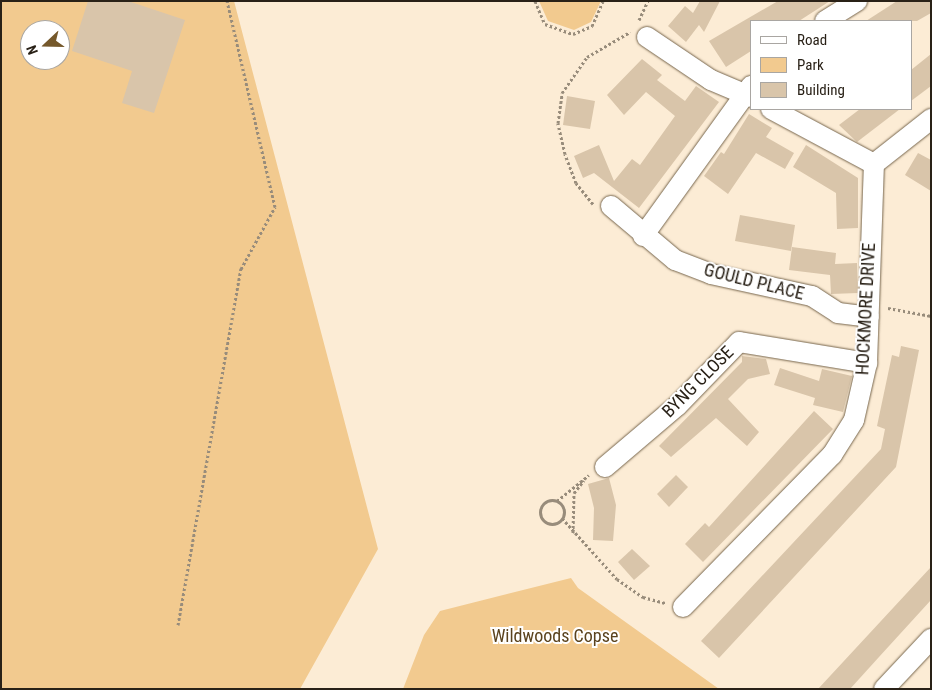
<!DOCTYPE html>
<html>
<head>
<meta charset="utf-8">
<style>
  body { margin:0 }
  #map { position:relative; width:932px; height:690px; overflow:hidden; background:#fcecd5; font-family:"Roboto Condensed",sans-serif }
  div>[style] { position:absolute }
  .green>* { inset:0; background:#f2ca8f }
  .building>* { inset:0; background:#d9c5aa }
  .path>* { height:3px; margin-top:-1.5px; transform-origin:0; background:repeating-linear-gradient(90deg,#988c7b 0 2.5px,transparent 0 5px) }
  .path>.ring { margin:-1.5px; padding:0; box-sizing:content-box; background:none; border:3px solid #988c7b; border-radius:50% }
  .roads { filter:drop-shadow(0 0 1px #77664d) drop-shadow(0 0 1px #77664d) }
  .minor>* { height:20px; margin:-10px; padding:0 10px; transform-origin:10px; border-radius:10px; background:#fff }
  span { translate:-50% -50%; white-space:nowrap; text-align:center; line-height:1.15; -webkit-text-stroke:4px #fff; paint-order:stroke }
  .street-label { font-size:18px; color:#292117 }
  .park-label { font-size:18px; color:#5a421d }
  .frame { position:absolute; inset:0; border:2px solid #292117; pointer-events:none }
  .legend { position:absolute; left:750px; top:20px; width:162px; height:90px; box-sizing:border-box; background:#fff; border:1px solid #a9a6a2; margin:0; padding:6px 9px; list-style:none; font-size:15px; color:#292117 }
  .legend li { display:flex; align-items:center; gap:10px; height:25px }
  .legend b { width:25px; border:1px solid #a9a6a2 }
  .north { position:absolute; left:20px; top:20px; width:50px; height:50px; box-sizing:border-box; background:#fff; border:1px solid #a9a6a2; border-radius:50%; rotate:249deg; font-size:14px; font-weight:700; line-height:20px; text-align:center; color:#292117 }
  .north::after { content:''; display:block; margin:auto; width:18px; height:22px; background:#75582b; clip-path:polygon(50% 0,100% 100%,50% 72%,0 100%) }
</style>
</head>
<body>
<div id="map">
  <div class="green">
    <div style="clip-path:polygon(evenodd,1px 1px,234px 1px,378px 549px,300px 689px,1px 689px,1px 1px,30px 30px,60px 30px,60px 60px,30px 60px,30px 30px)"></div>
    <div style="clip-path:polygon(539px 1px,601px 1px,591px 22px,574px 30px,548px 21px)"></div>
    <div style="clip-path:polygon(571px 578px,578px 588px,719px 689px,403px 689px,424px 635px,440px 611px)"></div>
  </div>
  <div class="building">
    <div style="clip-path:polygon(88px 1px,128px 1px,185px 20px,154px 113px,122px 103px,132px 71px,72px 51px)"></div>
    <div style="clip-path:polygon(700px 1px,720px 1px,704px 32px,699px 25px,686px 42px,668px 26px,685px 6px,693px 13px)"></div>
    <div style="clip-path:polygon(778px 1px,830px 1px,799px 21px,751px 21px,751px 51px,726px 67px,709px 41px)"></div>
    <div style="clip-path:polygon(897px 1px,931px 1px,931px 13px,917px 21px,866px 21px)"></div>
    <div style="clip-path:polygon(931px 54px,931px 86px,911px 101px,911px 70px)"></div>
    <div style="clip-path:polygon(642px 59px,662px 75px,657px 80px,685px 101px,696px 86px,719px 102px,639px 208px,594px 173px,583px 178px,574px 156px,599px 145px,614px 181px,632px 159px,640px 165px,675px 116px,646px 92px,624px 115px,607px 95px)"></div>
    <div style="clip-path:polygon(567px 96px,595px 101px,590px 129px,563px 125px)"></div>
    <div style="clip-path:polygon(860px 109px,900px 109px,857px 142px,839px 125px)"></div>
    <div style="clip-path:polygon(749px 114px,772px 128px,766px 137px,794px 153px,785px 169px,756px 153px,728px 194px,704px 176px,721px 152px,724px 154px)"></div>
    <div style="clip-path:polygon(806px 145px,858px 178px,858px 228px,837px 229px,836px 193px,793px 167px)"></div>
    <div style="clip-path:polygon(918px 153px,931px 160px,931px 191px,905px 175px)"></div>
    <div style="clip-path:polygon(740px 215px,795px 225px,791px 251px,735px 241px)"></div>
    <div style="clip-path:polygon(792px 247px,836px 253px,835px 264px,857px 263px,858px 293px,831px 294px,830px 275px,789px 270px)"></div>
    <div style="clip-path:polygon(901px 346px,919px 350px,896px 467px,719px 658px,701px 641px,881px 449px,885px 429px,877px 426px,892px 355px,899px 357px)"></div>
    <div style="clip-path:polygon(742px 356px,766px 359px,770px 374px,748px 379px,728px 399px,759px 432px,747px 446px,716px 418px,671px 457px,659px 446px,742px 362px)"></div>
    <div style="clip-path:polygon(780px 368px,819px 381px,822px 369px,852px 376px,843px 412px,813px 405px,815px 398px,774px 385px)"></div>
    <div style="clip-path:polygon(814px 411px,833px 429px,703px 562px,685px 544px,705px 523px,709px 527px)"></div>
    <div style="clip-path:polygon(676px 475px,688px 487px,669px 507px,657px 494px)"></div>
    <div style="clip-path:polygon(609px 478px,616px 505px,613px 541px,593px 540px,594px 508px,588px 484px)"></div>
    <div style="clip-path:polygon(632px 549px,650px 566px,634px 580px,618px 562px)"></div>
    <div style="clip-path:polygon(931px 567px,931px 600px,879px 657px,850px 689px,818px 689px)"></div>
  </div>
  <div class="path">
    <div style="left:535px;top:1px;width:25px;rotate:67deg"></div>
    <div style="left:545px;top:24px;width:30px;rotate:20deg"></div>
    <div style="left:573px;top:34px;width:21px;rotate:-23deg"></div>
    <div style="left:592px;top:26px;width:27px;rotate:-66deg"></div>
    <div style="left:639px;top:20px;width:21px;rotate:-65deg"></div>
    <div style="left:593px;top:204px;width:27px;rotate:-129deg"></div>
    <div style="left:576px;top:183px;width:31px;rotate:-111deg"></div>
    <div style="left:565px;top:154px;width:32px;rotate:-103deg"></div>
    <div style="left:558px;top:123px;width:30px;rotate:-82deg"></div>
    <div style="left:562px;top:93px;width:44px;rotate:-55.2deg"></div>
    <div style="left:587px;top:57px;width:50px;rotate:-30.2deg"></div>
    <div style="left:888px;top:308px;width:44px;rotate:10.5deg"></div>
    <div class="ring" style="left:540px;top:500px;width:21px;height:21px"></div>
    <div style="left:557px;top:501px;width:41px;rotate:-39.1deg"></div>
    <div style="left:562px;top:518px;width:82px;rotate:48deg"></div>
    <div style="left:617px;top:579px;width:32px;rotate:35deg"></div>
    <div style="left:643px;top:597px;width:23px;rotate:15deg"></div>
    <div style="left:573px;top:533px;width:40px;rotate:-88.6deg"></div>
    <div style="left:574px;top:493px;width:16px;rotate:-52deg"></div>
    <div style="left:178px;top:625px;width:362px;rotate:-80deg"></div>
    <div style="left:241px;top:269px;width:71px;rotate:-61.3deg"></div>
    <div style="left:275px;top:207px;width:212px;rotate:-103.1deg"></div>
  </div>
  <div class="roads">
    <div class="minor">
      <div style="left:825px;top:21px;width:38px;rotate:-32deg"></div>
      <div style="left:647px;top:37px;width:77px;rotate:33.9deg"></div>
      <div style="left:711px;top:80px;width:43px;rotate:23deg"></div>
      <div style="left:771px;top:109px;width:117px;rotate:28.1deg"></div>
      <div style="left:611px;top:206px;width:84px;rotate:40.2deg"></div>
      <div style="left:675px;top:260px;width:39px;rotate:21deg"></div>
      <div style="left:711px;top:274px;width:103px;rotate:12.3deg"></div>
      <div style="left:812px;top:296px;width:31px;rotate:33deg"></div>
      <div style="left:838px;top:313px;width:31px;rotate:7deg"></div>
      <div style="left:643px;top:236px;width:185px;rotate:-54.2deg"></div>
      <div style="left:605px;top:467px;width:94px;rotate:-40.3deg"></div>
      <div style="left:677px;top:406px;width:89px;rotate:-45.9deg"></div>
      <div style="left:739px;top:342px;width:130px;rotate:9.3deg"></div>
      <div style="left:683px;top:607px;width:213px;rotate:-45.6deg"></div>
      <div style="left:832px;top:455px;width:41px;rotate:-57.8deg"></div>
      <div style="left:854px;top:420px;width:58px;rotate:-77.2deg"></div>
      <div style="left:867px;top:363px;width:199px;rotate:-88deg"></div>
      <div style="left:874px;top:164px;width:73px;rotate:-38.3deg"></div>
      <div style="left:884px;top:689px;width:69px;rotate:-46.8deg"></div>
    </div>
  </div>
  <div class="street-label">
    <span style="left:754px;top:282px;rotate:14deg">GOULD PLACE</span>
    <span style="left:866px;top:309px;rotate:-87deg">HOCKMORE DRIVE</span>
    <span style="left:698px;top:382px;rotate:-45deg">BYNG CLOSE</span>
  </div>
  <div class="park-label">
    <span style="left:555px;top:636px">Wildwoods Copse</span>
  </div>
  <div class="frame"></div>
  <ul class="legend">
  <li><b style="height:6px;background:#fff"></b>Road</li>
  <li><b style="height:14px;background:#f2ca8f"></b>Park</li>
  <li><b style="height:14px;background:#d9c5aa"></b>Building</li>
  </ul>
  <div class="north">N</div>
</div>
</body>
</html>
